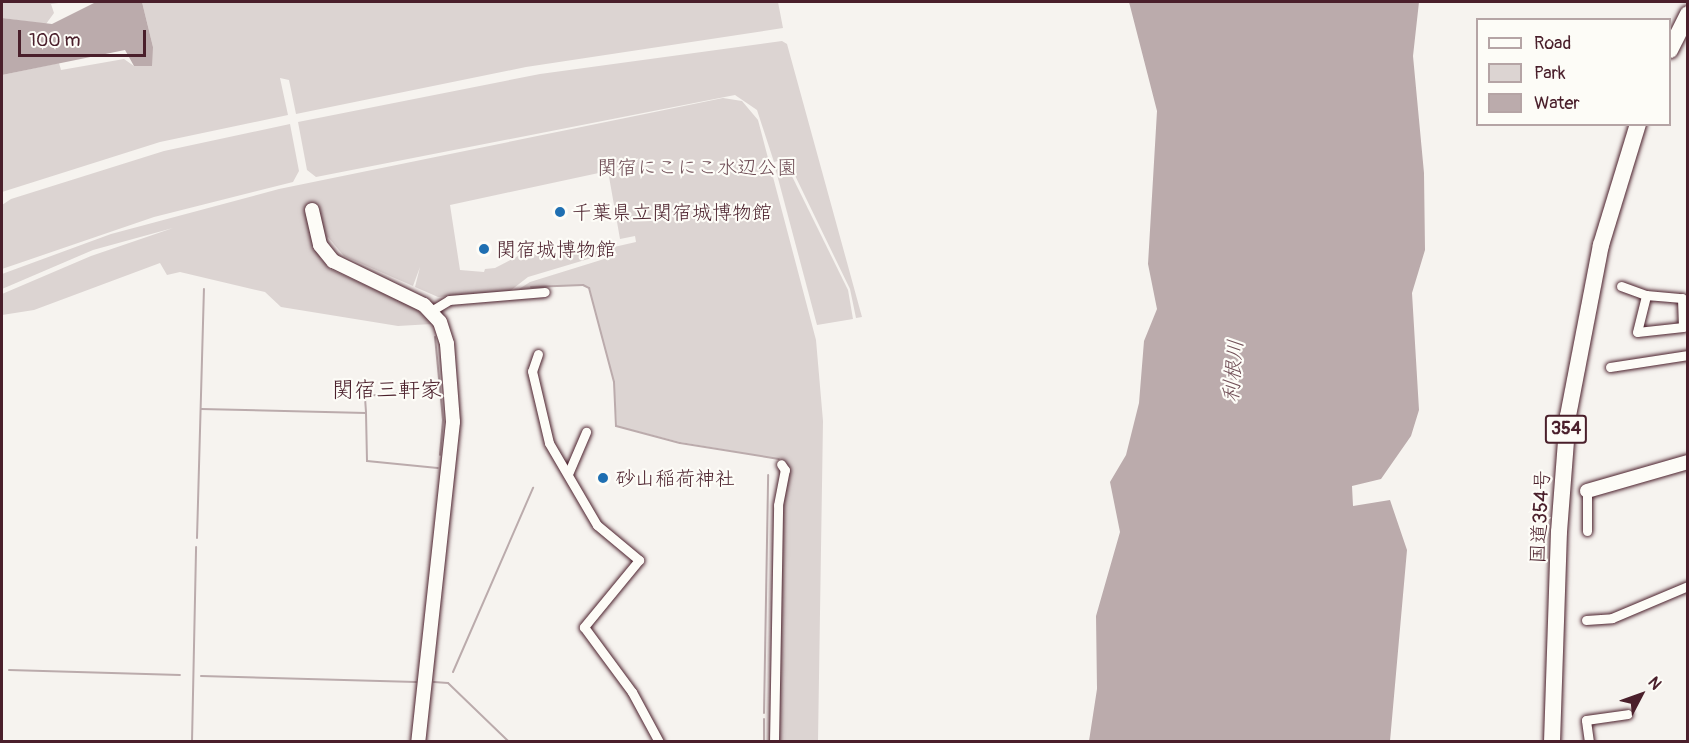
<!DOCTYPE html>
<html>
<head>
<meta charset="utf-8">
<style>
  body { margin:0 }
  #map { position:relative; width:1689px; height:743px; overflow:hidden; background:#f6f3ef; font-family:Pangolin,"Klee One",sans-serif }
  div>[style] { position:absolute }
  .green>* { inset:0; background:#dcd4d2 }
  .water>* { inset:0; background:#bbabac }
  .stream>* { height:2px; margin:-1px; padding:0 1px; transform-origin:1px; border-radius:1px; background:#bbabac }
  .roads { filter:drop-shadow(0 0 2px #4a1f2b) drop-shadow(0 0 2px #4a1f2b) }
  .street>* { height:9px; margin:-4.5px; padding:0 4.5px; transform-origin:4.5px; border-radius:4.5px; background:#fdfcf7 }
  .secondary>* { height:14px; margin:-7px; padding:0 7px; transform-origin:7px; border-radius:7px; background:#fdfcf7 }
  .highway>* { height:16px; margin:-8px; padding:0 8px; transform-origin:8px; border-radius:8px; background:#fdfcf7 }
  .dots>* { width:16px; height:16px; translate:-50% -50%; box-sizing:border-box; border:3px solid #fdfcf7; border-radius:50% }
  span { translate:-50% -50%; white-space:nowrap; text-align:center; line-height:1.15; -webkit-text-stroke:4.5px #fdfcf7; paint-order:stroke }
  .shield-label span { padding:2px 4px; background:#fdfcf7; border:2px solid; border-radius:4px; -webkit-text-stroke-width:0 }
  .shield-label { font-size:18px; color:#4a1f2b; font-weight:700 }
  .park-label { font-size:20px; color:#6e4c55 }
  .poi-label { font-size:20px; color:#4a1f2b }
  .left { translate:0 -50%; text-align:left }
  .street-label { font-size:20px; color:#4a1f2b }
  .water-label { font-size:21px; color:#725058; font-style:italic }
  .quarter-label { font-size:22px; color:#4a1f2b }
  .frame { position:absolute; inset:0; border:3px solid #4a1f2b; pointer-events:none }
  .legend { position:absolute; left:1476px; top:18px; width:195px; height:108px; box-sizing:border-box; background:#fdfcf7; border:2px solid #b5a4a5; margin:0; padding:8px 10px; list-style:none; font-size:18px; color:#4a1f2b }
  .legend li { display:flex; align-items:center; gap:12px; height:30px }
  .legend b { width:30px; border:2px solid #b5a4a5 }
  .north { position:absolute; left:1611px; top:665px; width:60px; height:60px; -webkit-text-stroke:4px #fdfcf7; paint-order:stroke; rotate:49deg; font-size:16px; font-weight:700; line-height:24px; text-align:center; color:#4a1f2b }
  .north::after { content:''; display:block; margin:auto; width:21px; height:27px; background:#4a1f2b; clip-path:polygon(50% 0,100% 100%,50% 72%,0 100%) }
  .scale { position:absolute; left:18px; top:30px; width:128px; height:27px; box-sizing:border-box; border:3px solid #4a1f2b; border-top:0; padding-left:8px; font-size:18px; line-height:21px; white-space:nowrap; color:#4a1f2b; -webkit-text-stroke:4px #fdfcf7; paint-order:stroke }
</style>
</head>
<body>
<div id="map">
  <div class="green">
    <div style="clip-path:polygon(2px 2px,66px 2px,51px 4px,54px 13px,46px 24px,2px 18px)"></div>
    <div style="clip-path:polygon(142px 2px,778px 2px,783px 28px,526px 67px,296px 114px,289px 80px,280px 78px,288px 115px,160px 142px,2px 192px,2px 75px,59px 63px,61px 70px,124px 59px,134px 66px,153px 47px)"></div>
    <div style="clip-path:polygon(782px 41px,787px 44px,862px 317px,856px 318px,850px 289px,787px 159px,774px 162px,757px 110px,735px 95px,316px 177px,307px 170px,298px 122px,540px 74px)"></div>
    <div style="clip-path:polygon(evenodd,723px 98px,742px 101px,758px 120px,816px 340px,823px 421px,818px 741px,777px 741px,780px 507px,788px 473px,780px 459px,680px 442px,617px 426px,614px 381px,589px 288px,583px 285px,519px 289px,530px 282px,617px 255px,615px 251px,528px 277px,510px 291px,438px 297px,415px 287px,420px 267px,413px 286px,344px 256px,328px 237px,320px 258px,330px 269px,415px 308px,432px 324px,398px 326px,281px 307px,265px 292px,180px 272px,167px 275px,160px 263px,34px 310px,2px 315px,2px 294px,91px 256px,173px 228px,93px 250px,2px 289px,2px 274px,111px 234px,279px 189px,723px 98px,608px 171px,620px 239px,635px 236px,636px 242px,592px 252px,520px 255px,495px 268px,485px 269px,484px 272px,460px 270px,450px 205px,608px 171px)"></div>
    <div style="clip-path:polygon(290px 124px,299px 171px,293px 182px,154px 217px,2px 269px,2px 205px,11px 199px,164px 151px)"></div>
    <div style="clip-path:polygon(786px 164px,848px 290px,853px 319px,817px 325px,775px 167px)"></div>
  </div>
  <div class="water">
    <div style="clip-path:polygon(96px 2px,142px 2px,153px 47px,152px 66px,134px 66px,125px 50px,2px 75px,2px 18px,52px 24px)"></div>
    <div style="clip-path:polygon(1129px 2px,1419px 2px,1413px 56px,1424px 173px,1425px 250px,1412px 293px,1419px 410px,1411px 436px,1381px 479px,1352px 486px,1353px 506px,1390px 500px,1407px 550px,1390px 741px,1089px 741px,1097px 689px,1096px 616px,1120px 532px,1110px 482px,1126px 455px,1139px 403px,1144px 341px,1157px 309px,1148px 264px,1157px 111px)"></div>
  </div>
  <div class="stream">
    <div style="left:531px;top:287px;width:52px;rotate:-2.2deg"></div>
    <div style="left:583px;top:285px;width:7px;rotate:27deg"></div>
    <div style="left:589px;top:288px;width:97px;rotate:75.1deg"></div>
    <div style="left:614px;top:382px;width:44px;rotate:87.4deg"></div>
    <div style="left:616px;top:426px;width:66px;rotate:14.9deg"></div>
    <div style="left:680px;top:443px;width:100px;rotate:9.2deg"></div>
    <div style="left:435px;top:337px;width:83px;rotate:84.5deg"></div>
    <div style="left:443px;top:420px;width:35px;rotate:95deg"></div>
    <div style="left:201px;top:409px;width:165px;rotate:1.4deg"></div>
    <div style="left:366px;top:413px;width:48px;rotate:88.8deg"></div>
    <div style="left:367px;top:461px;width:71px;rotate:5.6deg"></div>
    <div style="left:366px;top:412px;width:16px;rotate:-94deg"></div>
    <div style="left:365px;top:396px;width:47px;rotate:-4.9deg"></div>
    <div style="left:197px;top:538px;width:249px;rotate:-88.4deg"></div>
    <div style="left:9px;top:670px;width:171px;rotate:1.7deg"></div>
    <div style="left:453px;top:672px;width:201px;rotate:-66.5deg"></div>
    <div style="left:201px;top:676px;width:215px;rotate:1.6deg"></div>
    <div style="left:434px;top:682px;width:14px;rotate:4deg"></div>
    <div style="left:448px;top:683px;width:85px;rotate:44deg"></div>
    <div style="left:764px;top:713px;width:238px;rotate:-89deg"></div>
    <div style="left:764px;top:719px;width:23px;rotate:90deg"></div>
    <div style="left:192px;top:742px;width:195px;rotate:-88.8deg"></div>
  </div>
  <div class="roads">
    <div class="street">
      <div style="left:1621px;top:286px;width:27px;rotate:20deg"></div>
      <div style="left:1646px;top:295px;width:36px;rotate:5deg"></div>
      <div style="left:1682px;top:298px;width:29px;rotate:88deg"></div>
      <div style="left:1683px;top:327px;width:46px;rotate:173.8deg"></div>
      <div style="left:1637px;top:332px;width:38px;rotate:-76deg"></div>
      <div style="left:431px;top:311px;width:21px;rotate:-31deg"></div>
      <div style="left:449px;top:300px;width:96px;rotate:-4.8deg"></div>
      <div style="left:538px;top:354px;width:18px;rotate:109deg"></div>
      <div style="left:532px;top:371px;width:74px;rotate:76.7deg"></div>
      <div style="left:549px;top:443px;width:95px;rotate:59.7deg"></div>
      <div style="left:597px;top:525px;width:55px;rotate:39.8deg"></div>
      <div style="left:639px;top:560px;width:87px;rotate:129.4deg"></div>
      <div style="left:584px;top:627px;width:81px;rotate:53.6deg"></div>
      <div style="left:632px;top:692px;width:57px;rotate:61.6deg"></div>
      <div style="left:1610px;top:367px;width:79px;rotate:-8.7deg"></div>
      <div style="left:568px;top:474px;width:46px;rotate:-66.8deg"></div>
      <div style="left:1587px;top:531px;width:40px;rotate:-90deg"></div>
      <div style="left:1586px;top:620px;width:26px;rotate:-4deg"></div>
      <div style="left:1612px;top:618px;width:82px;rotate:-22.8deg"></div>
      <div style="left:774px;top:742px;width:237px;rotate:-89deg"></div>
      <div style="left:778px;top:505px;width:36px;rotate:-79deg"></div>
      <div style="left:785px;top:470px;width:7px;rotate:-124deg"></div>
      <div style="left:1589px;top:742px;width:22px;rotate:-98deg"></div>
      <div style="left:1586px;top:720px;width:42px;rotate:-8.1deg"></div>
    </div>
    <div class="secondary">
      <div style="left:312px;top:210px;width:36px;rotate:77deg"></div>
      <div style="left:320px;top:245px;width:21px;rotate:51deg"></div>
      <div style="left:333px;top:261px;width:101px;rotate:25.8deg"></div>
      <div style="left:424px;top:305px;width:23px;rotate:47deg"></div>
      <div style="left:440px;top:322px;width:23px;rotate:72deg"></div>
      <div style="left:447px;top:344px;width:78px;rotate:85.6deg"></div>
      <div style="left:453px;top:422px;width:322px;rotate:96.2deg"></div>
      <div style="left:1587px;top:491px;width:105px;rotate:-16deg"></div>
    </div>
    <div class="highway">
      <div style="left:1670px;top:50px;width:40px;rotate:-63.4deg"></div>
      <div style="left:1552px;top:742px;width:210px;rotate:-88.1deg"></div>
      <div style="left:1559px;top:532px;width:116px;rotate:-85.6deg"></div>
      <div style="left:1568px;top:416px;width:174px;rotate:-79.1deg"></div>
      <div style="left:1601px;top:245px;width:127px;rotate:-73deg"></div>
    </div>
  </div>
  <div class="dots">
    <div style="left:560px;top:212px;background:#1f6fb2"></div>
    <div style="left:484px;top:249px;background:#1f6fb2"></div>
    <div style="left:603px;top:478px;background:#1f6fb2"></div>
  </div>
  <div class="shield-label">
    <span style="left:1566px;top:429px">354</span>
  </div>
  <div class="park-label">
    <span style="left:697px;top:167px">関宿にこにこ水辺公園</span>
  </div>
  <div class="poi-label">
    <span class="left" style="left:572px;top:212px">千葉県立関宿城博物館</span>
    <span class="left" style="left:496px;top:249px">関宿城博物館</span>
    <span class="left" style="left:615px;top:478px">砂山稲荷神社</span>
  </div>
  <div class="street-label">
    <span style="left:1540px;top:517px;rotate:-87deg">国道354号</span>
  </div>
  <div class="water-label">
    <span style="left:1234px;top:371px;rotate:-85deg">利根川</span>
  </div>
  <div class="quarter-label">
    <span style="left:387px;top:391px">関宿三軒家</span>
  </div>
  <div class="frame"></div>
  <ul class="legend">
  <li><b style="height:8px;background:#fdfcf7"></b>Road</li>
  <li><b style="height:16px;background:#dcd4d2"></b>Park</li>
  <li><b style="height:16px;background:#bbabac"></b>Water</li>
  </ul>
  <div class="north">N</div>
  <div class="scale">100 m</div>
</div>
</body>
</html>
